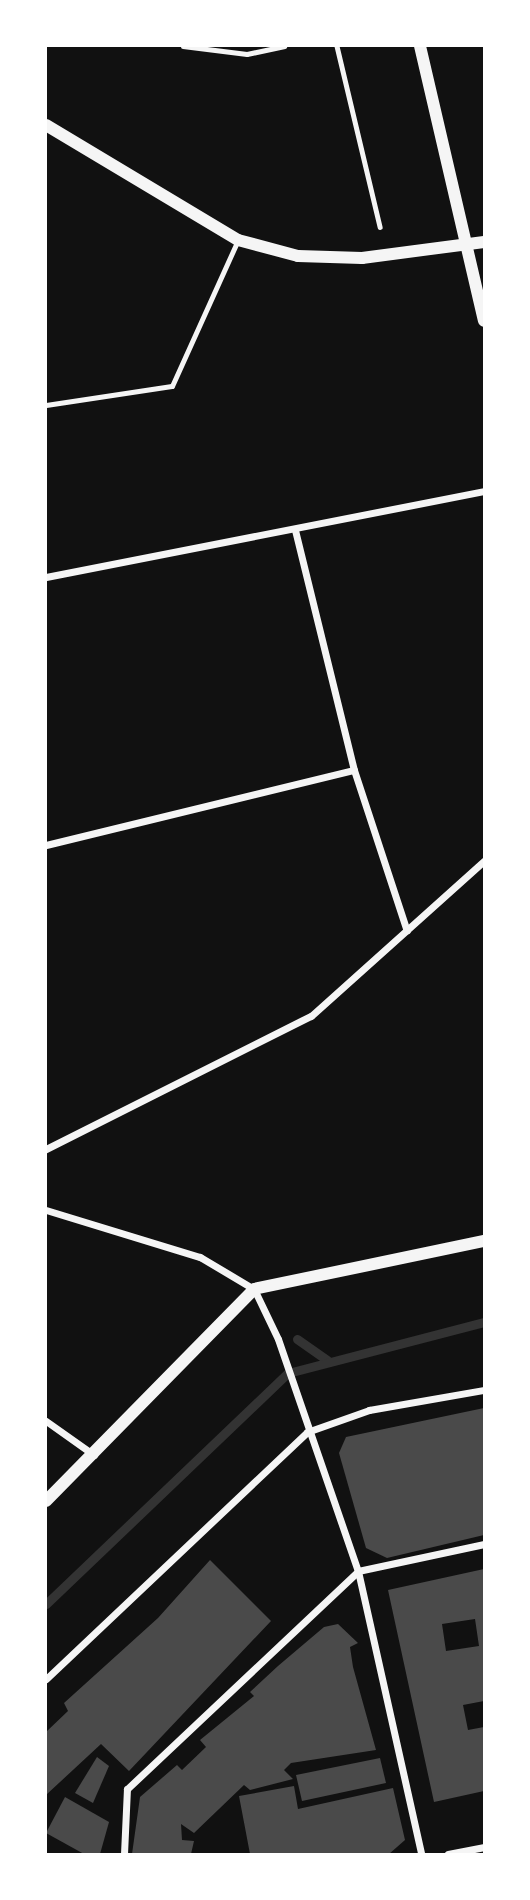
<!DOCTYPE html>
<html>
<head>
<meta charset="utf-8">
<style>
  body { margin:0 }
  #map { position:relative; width:530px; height:1900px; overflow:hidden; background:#111; font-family:"Varela Round",sans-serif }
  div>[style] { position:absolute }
  .stream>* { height:9px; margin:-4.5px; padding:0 4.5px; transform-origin:4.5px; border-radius:4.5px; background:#333 }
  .building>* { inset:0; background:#4a4a4a }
  .path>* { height:4.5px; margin:-2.25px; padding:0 2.25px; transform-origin:2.25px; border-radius:2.25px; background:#f5f5f5 }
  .service>* { height:5px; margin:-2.5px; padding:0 2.5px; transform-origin:2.5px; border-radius:2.5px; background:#f5f5f5 }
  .minor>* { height:7px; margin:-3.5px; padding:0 3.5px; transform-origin:3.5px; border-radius:3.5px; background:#f5f5f5 }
  .tertiary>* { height:12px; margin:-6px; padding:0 6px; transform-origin:6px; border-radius:6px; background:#f5f5f5 }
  span { translate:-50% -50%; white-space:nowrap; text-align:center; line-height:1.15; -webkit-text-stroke:7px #fff; paint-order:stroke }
  .frame { position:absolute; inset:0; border:47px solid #fff; pointer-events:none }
</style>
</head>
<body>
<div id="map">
  <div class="stream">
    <div style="left:297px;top:1339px;width:37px;rotate:35deg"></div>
    <div style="left:46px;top:1604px;width:335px;rotate:-43.7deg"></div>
    <div style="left:288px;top:1373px;width:203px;rotate:-14.6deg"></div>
  </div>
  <div class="building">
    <div style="clip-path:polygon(484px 1408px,484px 1535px,387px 1558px,366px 1548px,339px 1453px,346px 1437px)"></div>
    <div style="clip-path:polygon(210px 1560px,271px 1621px,129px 1771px,101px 1744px,46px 1795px,46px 1732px,68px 1711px,64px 1703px,158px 1618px)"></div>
    <div style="clip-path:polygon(evenodd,484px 1569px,484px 1701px,463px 1705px,468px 1730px,484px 1727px,484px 1791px,434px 1802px,388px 1590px,484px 1569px,475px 1619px,479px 1646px,446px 1651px,442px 1624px,475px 1619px)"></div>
    <div style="clip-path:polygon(338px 1624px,358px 1643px,350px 1647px,353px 1667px,376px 1750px,291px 1763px,284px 1770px,293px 1779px,250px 1790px,244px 1785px,194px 1833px,181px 1824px,182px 1840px,194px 1841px,191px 1854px,132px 1854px,140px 1797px,177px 1765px,182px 1770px,206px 1747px,200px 1740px,254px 1696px,250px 1692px,278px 1666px,324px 1627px)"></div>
    <div style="clip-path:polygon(97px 1757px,109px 1766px,93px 1803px,75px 1793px)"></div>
    <div style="clip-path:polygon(380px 1758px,386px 1783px,302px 1801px,296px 1775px)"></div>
    <div style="clip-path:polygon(294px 1786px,298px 1809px,393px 1788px,405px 1840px,389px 1854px,250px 1854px,239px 1796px)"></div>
    <div style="clip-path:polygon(65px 1797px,109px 1822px,100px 1854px,84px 1854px,46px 1833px)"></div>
  </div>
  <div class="path">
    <div style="left:183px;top:46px;width:64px;rotate:7.1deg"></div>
    <div style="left:247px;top:54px;width:38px;rotate:-12deg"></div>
    <div style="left:337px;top:46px;width:186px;rotate:76.6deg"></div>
  </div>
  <div class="service">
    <div style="left:46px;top:405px;width:127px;rotate:-8.6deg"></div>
    <div style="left:172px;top:386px;width:160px;rotate:-65.7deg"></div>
  </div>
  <div class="minor">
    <div style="left:295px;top:530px;width:247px;rotate:76.2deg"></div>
    <div style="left:354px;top:770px;width:169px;rotate:71.8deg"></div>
    <div style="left:46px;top:577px;width:446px;rotate:-11.1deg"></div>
    <div style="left:46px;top:845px;width:317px;rotate:-13.7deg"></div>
    <div style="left:46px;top:1149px;width:297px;rotate:-26.7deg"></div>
    <div style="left:311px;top:1016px;width:232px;rotate:-41.9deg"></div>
    <div style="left:46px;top:1210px;width:161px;rotate:17deg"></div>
    <div style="left:200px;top:1257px;width:63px;rotate:30.7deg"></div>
    <div style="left:254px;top:1289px;width:55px;rotate:64.4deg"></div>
    <div style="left:278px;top:1339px;width:245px;rotate:71deg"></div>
    <div style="left:358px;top:1571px;width:290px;rotate:77.4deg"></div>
    <div style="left:46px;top:1421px;width:59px;rotate:35.3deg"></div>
    <div style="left:46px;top:1679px;width:359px;rotate:-43.4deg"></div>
    <div style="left:307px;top:1432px;width:66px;rotate:-19.5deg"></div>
    <div style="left:369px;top:1410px;width:117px;rotate:-9.9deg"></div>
    <div style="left:124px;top:1854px;width:65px;rotate:-87.4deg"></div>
    <div style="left:127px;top:1789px;width:318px;rotate:-43.3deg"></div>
    <div style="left:358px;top:1571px;width:129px;rotate:-12.1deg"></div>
    <div style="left:448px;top:1854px;width:37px;rotate:-11deg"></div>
  </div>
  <div class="tertiary">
    <div style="left:420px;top:46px;width:282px;rotate:76.9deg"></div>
    <div style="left:46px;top:125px;width:224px;rotate:30.9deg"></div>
    <div style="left:238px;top:240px;width:62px;rotate:14.9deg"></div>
    <div style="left:298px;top:256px;width:64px;rotate:1.8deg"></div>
    <div style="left:362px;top:258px;width:123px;rotate:-7.5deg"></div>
    <div style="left:46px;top:1501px;width:297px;rotate:-45.5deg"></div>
    <div style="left:254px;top:1289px;width:235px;rotate:-11.8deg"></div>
  </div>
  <div class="frame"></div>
</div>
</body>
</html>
